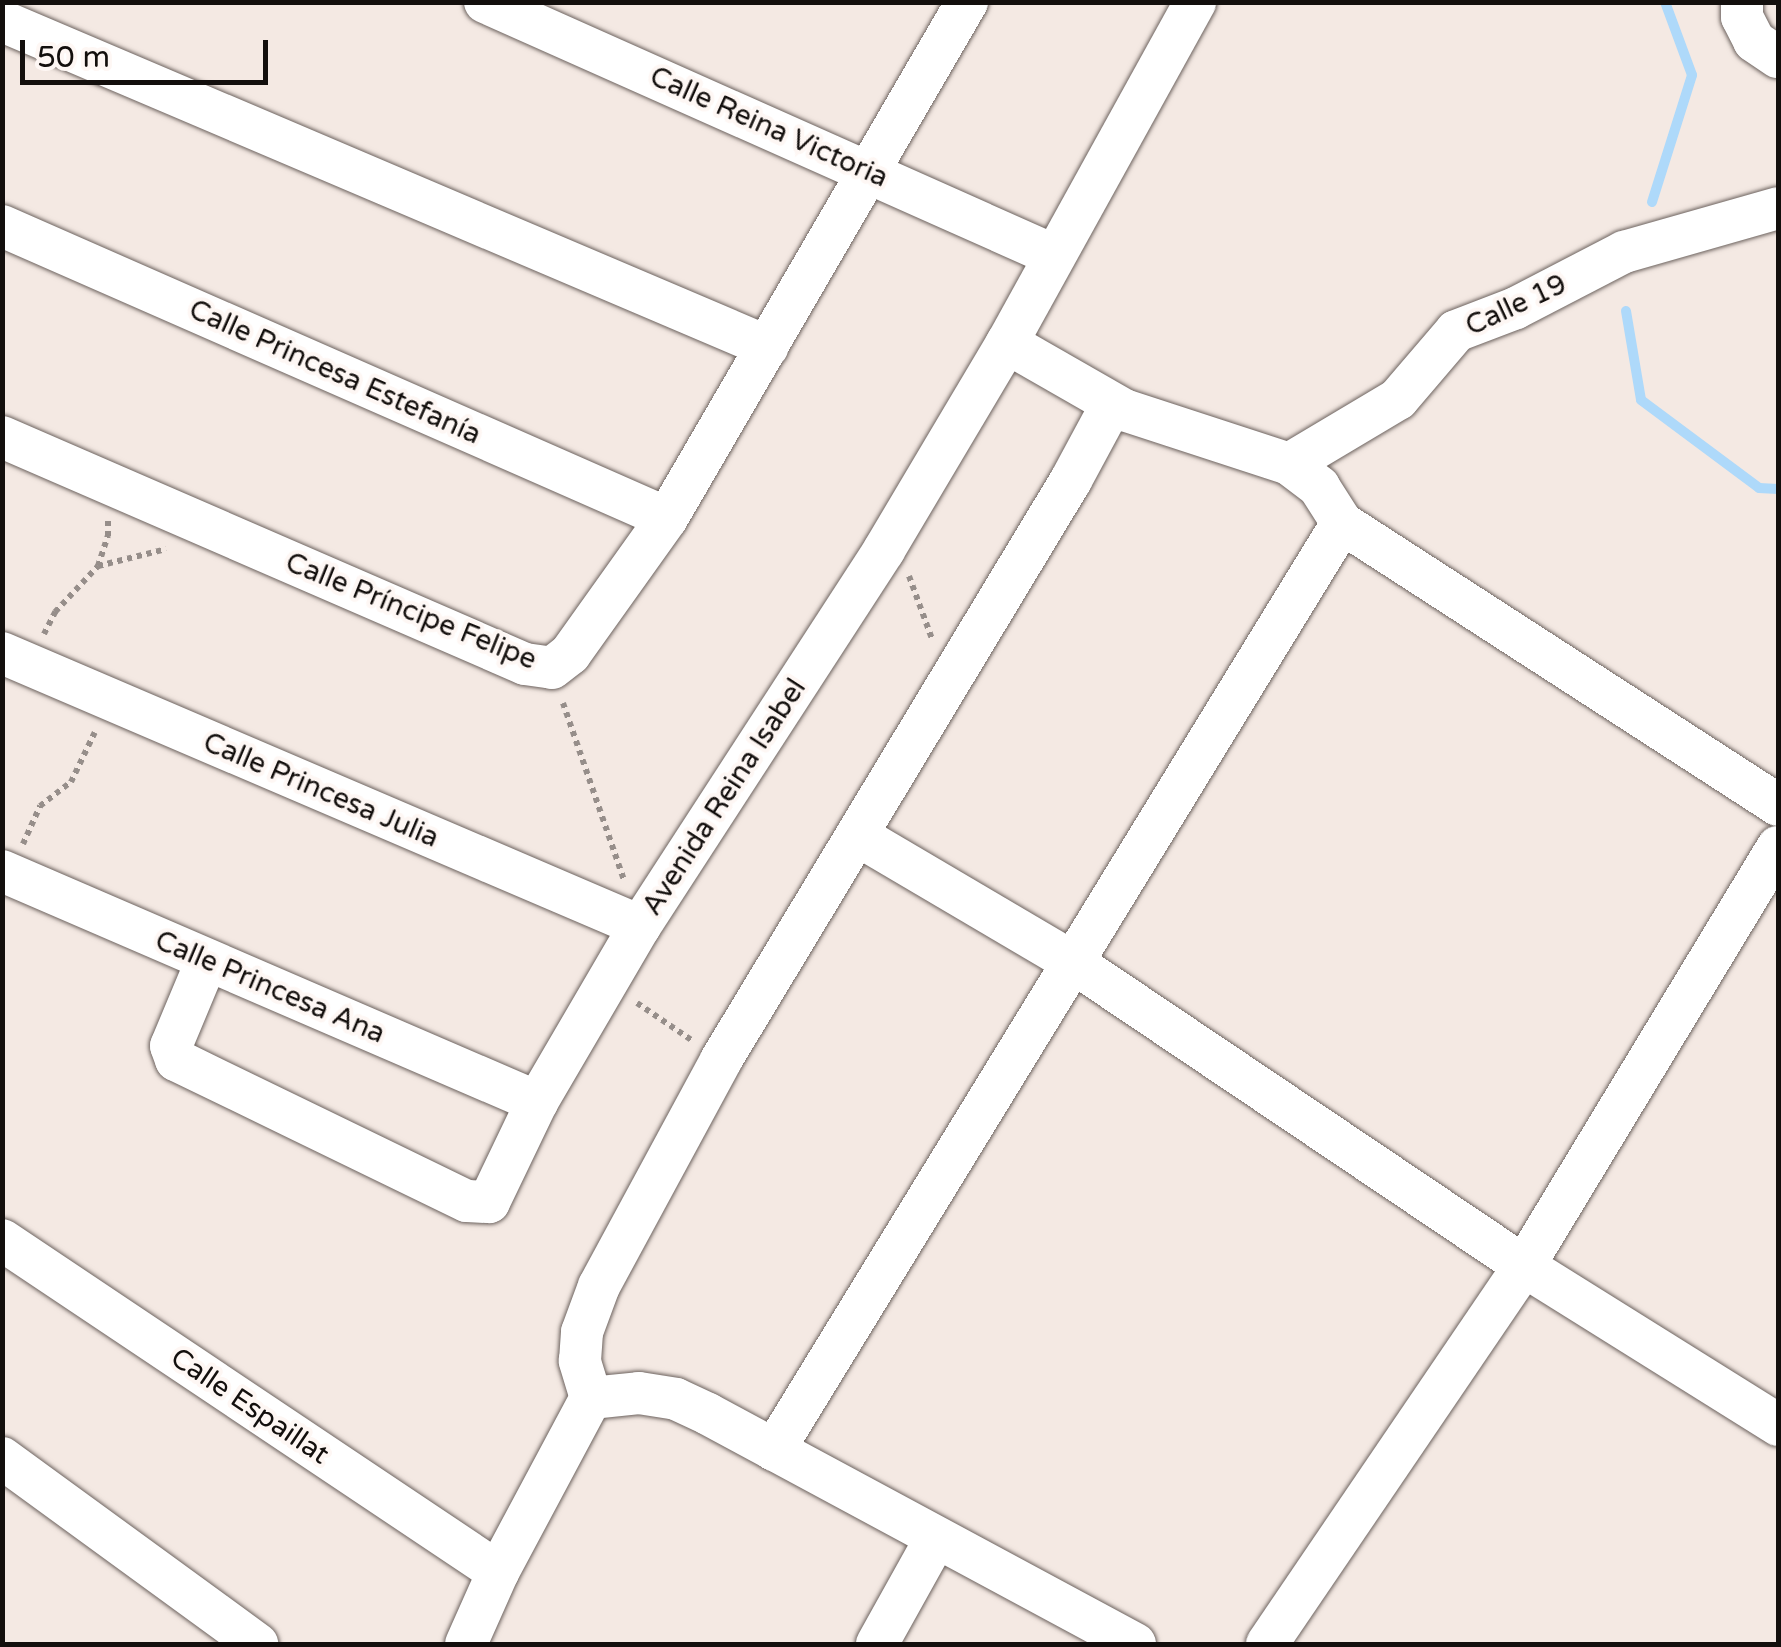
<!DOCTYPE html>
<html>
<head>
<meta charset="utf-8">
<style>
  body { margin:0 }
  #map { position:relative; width:1781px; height:1647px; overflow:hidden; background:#f4e9e3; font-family:"Varela Round",sans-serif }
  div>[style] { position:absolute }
  .stream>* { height:10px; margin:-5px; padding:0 5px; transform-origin:5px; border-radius:5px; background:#aed9fa }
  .path>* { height:6px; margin-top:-3px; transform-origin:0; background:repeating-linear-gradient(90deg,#968e8a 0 5px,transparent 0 10px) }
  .roads { filter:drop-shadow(0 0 2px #6c625e) drop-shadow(0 0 2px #6c625e) }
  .minor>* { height:42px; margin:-21px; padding:0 21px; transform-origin:21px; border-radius:21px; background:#fff }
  span { translate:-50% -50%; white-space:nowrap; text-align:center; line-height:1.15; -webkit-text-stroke:8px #fef7f4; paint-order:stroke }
  .street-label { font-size:28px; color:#130f0d }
  .frame { position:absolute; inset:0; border:5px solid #130f0d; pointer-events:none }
  .scale { position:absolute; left:20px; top:40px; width:248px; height:45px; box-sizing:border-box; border:5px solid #130f0d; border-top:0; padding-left:12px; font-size:30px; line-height:35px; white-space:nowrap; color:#130f0d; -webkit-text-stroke:8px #fef7f4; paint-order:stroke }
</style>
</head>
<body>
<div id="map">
  <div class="stream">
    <div style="left:1652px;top:202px;width:133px;rotate:-72.5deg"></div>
    <div style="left:1692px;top:75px;width:78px;rotate:-110.3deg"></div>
    <div style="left:1626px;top:311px;width:90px;rotate:80.4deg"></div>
    <div style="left:1641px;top:400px;width:147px;rotate:36.7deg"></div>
    <div style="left:1759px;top:488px;width:19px;rotate:3deg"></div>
  </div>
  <div class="path">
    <div style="left:98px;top:566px;width:32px;rotate:-72deg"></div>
    <div style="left:108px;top:536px;width:16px;rotate:-90deg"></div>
    <div style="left:909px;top:576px;width:67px;rotate:69.9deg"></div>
    <div style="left:44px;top:634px;width:25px;rotate:-63deg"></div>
    <div style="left:55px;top:612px;width:63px;rotate:-46.9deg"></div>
    <div style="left:98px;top:566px;width:70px;rotate:-14deg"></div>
    <div style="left:563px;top:703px;width:187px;rotate:71deg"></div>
    <div style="left:23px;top:844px;width:42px;rotate:-65.9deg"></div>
    <div style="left:40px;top:806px;width:39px;rotate:-38deg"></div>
    <div style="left:71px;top:782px;width:55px;rotate:-64.4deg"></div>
    <div style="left:637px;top:1003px;width:68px;rotate:34.2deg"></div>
  </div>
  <div class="roads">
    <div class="minor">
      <div style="left:485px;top:2px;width:622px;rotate:24.01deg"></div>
      <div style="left:1742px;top:2px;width:15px;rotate:90deg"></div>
      <div style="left:1742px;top:17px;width:27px;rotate:63deg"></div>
      <div style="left:1754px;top:41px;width:29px;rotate:34deg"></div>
      <div style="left:2px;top:21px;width:832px;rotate:23.05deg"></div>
      <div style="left:2px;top:226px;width:726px;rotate:23.71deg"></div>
      <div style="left:1007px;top:343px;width:135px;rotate:29.8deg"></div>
      <div style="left:1124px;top:410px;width:174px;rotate:18.1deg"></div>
      <div style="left:1289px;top:464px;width:38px;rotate:37deg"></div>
      <div style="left:1319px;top:487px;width:43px;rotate:57.4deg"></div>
      <div style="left:1342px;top:523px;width:519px;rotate:32.89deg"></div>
      <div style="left:2px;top:437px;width:570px;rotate:23.46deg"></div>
      <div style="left:525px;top:664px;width:27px;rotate:8deg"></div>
      <div style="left:552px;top:668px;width:23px;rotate:-38deg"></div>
      <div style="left:570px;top:654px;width:167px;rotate:-54.5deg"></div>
      <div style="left:667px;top:518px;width:597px;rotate:-59.83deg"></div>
      <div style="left:1289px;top:464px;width:127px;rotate:-30.8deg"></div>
      <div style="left:1398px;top:399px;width:89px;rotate:-49.5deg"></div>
      <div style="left:1456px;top:331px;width:64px;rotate:-21deg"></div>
      <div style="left:1516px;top:308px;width:122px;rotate:-27.4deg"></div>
      <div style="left:1624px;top:252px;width:160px;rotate:-15.9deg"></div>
      <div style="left:2px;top:653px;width:694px;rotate:23.17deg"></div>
      <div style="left:857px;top:835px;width:252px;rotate:30.5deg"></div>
      <div style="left:1074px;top:963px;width:543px;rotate:33.95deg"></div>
      <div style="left:1524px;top:1266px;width:300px;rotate:32deg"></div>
      <div style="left:2px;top:871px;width:583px;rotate:23.35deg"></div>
      <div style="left:207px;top:960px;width:93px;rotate:112.7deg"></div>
      <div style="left:171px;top:1046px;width:15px;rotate:70deg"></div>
      <div style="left:176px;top:1060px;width:323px;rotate:25.9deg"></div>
      <div style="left:467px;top:1201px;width:22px;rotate:3deg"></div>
      <div style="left:489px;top:1202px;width:111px;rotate:-64.4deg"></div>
      <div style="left:537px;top:1102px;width:204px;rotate:-59.7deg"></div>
      <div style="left:640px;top:926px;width:448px;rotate:-57deg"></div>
      <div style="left:884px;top:550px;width:241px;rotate:-59.3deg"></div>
      <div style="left:1007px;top:343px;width:389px;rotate:-61.1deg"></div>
      <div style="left:2px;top:1240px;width:597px;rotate:33.8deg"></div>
      <div style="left:591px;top:1398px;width:39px;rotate:-107deg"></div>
      <div style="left:580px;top:1361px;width:29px;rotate:-86deg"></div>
      <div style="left:582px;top:1332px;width:49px;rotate:-69.7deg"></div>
      <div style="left:599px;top:1286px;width:257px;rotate:-61.6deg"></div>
      <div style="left:721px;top:1060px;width:677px;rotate:-58.89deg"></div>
      <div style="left:1071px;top:480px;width:86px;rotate:-61.7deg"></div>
      <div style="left:774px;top:1450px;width:1087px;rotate:-58.5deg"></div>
      <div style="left:2px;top:1458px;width:316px;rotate:36.1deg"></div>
      <div style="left:466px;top:1644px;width:79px;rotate:-66deg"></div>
      <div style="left:498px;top:1572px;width:197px;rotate:-61.9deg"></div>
      <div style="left:591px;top:1398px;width:48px;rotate:-5.9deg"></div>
      <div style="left:639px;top:1393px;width:37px;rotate:9deg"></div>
      <div style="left:676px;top:1399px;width:35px;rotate:25deg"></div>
      <div style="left:708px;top:1414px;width:485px;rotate:28.3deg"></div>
      <div style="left:877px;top:1644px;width:121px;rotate:-60.9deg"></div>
      <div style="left:1267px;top:1644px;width:457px;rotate:-55.8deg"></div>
      <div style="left:1524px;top:1266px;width:490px;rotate:-58.8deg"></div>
    </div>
  </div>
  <div class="street-label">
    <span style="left:769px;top:127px;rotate:24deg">Calle Reina Victoria</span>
    <span style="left:1516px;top:305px;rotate:-25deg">Calle 19</span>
    <span style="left:335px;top:372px;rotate:24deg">Calle Princesa Estefanía</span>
    <span style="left:411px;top:611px;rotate:22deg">Calle Príncipe Felipe</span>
    <span style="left:321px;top:790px;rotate:23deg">Calle Princesa Julia</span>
    <span style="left:724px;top:797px;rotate:-57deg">Avenida Reina Isabel</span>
    <span style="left:270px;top:987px;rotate:23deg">Calle Princesa Ana</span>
    <span style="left:250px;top:1406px;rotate:34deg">Calle Espaillat</span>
  </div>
  <div class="frame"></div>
  <div class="scale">50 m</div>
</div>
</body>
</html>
